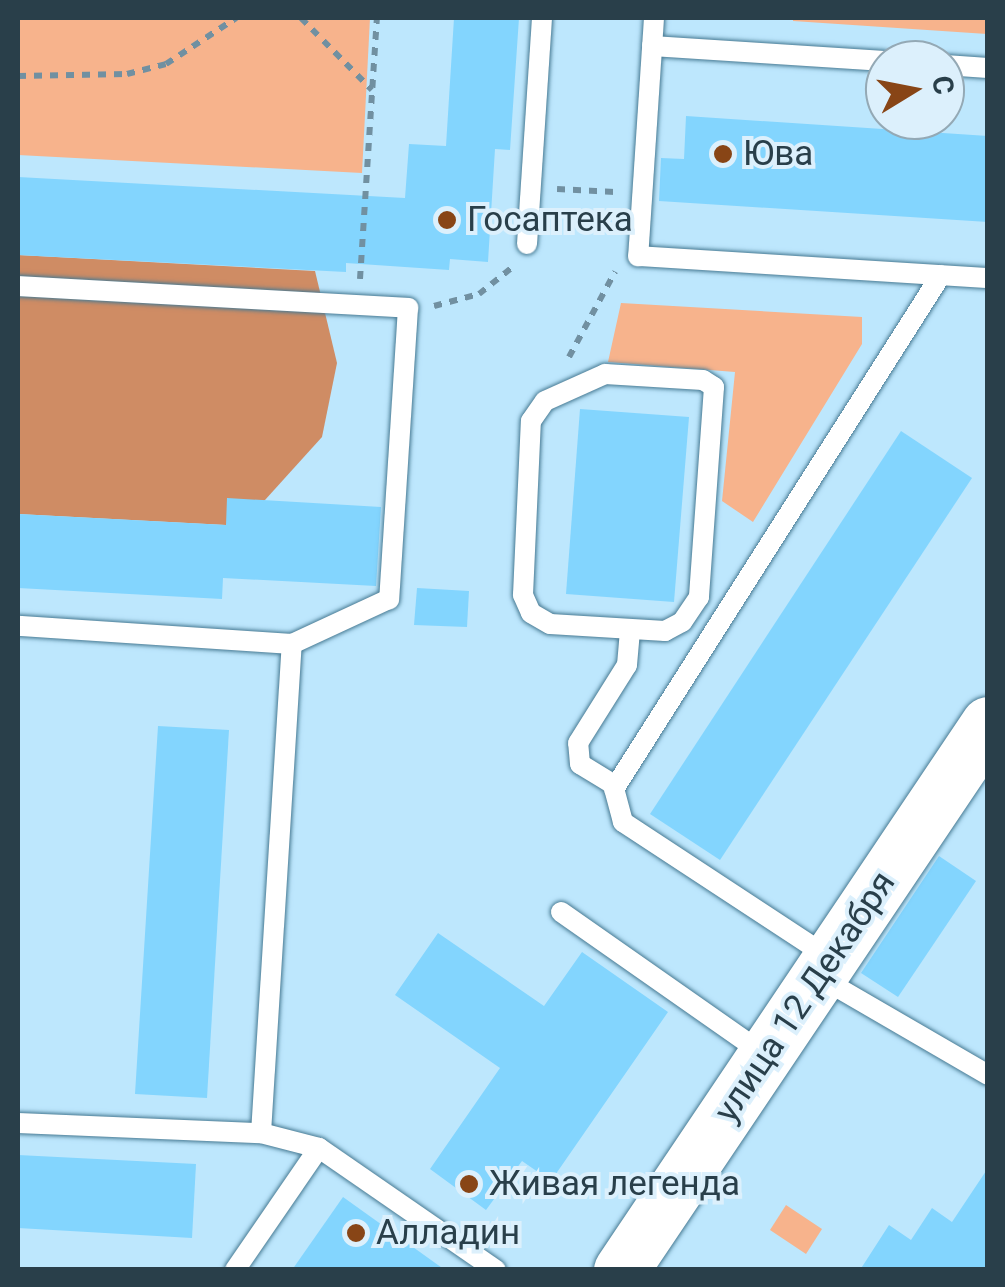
<!DOCTYPE html>
<html>
<head>
<meta charset="utf-8">
<style>
  body { margin:0 }
  #map { position:relative; width:1005px; height:1287px; overflow:hidden; background:#bde7fd; font-family:Roboto,sans-serif }
  div>[style] { position:absolute }
  .green>* { inset:0; background:#f7b38c }
  .forest>* { inset:0; background:#cf8c64 }
  .building>* { inset:0; background:#83d5fe }
  .path>* { height:6px; margin-top:-3px; transform-origin:0; background:repeating-linear-gradient(90deg,#7190a1 0 8px,transparent 0 16px) }
  .roads { filter:drop-shadow(0 0 2px #477a93) drop-shadow(0 0 2px #477a93) }
  .service>* { height:20px; margin:-10px; padding:0 10px; transform-origin:10px; border-radius:10px; background:#fff }
  .secondary>* { height:55px; margin:-27.5px; padding:0 27.5px; transform-origin:27.5px; border-radius:27.5px; background:#fff }
  .dots>* { width:28px; height:28px; translate:-50% -50%; box-sizing:border-box; border:5px solid #dcf0fc; border-radius:50% }
  span { translate:-50% -50%; white-space:nowrap; text-align:center; line-height:1.15; -webkit-text-stroke:8px #dcf0fc; paint-order:stroke }
  .poi-label { font-size:35px; color:#293f4a }
  .left { translate:0 -50%; text-align:left }
  .street-label { font-size:35px; color:#293f4a }
  .frame { position:absolute; inset:0; border:20px solid #293f4a; pointer-events:none }
  .north { position:absolute; left:865px; top:40px; width:100px; height:100px; box-sizing:border-box; background:#dcf0fc; border:2px solid #94a9b5; border-radius:50%; rotate:80deg; font-size:28px; font-weight:700; line-height:40px; text-align:center; color:#293f4a }
  .north::after { content:''; display:block; margin:auto; width:35px; height:45px; background:#884516; clip-path:polygon(50% 0,100% 100%,50% 72%,0 100%) }
</style>
</head>
<body>
<div id="map">
  <div class="green">
    <div style="clip-path:polygon(18px 18px,370px 18px,362px 173px,18px 155px)"></div>
    <div style="clip-path:polygon(793px 18px,987px 18px,987px 34px,793px 21px)"></div>
    <div style="clip-path:polygon(621px 303px,862px 317px,862px 344px,753px 522px,722px 501px,735px 372px,608px 362px)"></div>
    <div style="clip-path:polygon(786px 1205px,822px 1229px,806px 1254px,770px 1230px)"></div>
  </div>
  <div class="forest">
    <div style="clip-path:polygon(18px 255px,315px 271px,337px 363px,322px 437px,265px 500px,226px 525px,18px 514px)"></div>
  </div>
  <div class="building">
    <div style="clip-path:polygon(454px 18px,519px 18px,510px 150px,495px 149px,488px 262px,450px 259px,449px 270px,346px 263px,346px 272px,18px 255px,18px 177px,405px 198px,409px 144px,446px 146px)"></div>
    <div style="clip-path:polygon(686px 116px,988px 136px,988px 222px,659px 201px,661px 158px,684px 159px)"></div>
    <div style="clip-path:polygon(580px 409px,689px 417px,674px 602px,566px 594px)"></div>
    <div style="clip-path:polygon(901px 431px,972px 478px,720px 860px,650px 814px)"></div>
    <div style="clip-path:polygon(227px 498px,381px 507px,376px 586px,223px 578px,222px 599px,18px 588px,18px 514px,226px 525px)"></div>
    <div style="clip-path:polygon(417px 588px,469px 591px,467px 627px,414px 625px)"></div>
    <div style="clip-path:polygon(158px 726px,229px 730px,207px 1098px,135px 1094px)"></div>
    <div style="clip-path:polygon(939px 856px,976px 881px,898px 997px,861px 973px)"></div>
    <div style="clip-path:polygon(438px 933px,544px 1006px,582px 952px,668px 1012px,551px 1181px,522px 1161px,486px 1210px,430px 1169px,500px 1068px,395px 995px)"></div>
    <div style="clip-path:polygon(18px 1155px,196px 1164px,192px 1238px,18px 1228px)"></div>
    <div style="clip-path:polygon(988px 1168px,988px 1270px,860px 1270px,889px 1225px,911px 1240px,932px 1208px,952px 1222px)"></div>
    <div style="clip-path:polygon(343px 1197px,445px 1270px,292px 1270px)"></div>
  </div>
  <div class="path">
    <div style="left:301px;top:18px;width:101px;rotate:45.4deg"></div>
    <div style="left:18px;top:76px;width:109px;rotate:-1.1deg"></div>
    <div style="left:127px;top:74px;width:40px;rotate:-14.4deg"></div>
    <div style="left:166px;top:64px;width:84px;rotate:-33.3deg"></div>
    <div style="left:557px;top:189px;width:58px;rotate:3deg"></div>
    <div style="left:360px;top:279px;width:262px;rotate:-86.3deg"></div>
    <div style="left:434px;top:306px;width:47px;rotate:-14.9deg"></div>
    <div style="left:479px;top:294px;width:45px;rotate:-38.7deg"></div>
    <div style="left:569px;top:357px;width:97px;rotate:-61.6deg"></div>
  </div>
  <div class="roads">
    <div class="service">
      <div style="left:654px;top:18px;width:239px;rotate:93.8deg"></div>
      <div style="left:638px;top:256px;width:351px;rotate:3.6deg"></div>
      <div style="left:652px;top:46px;width:233px;rotate:3.7deg"></div>
      <div style="left:945px;top:65px;width:43px;rotate:4deg"></div>
      <div style="left:527px;top:244px;width:226px;rotate:-86.2deg"></div>
      <div style="left:18px;top:286px;width:391px;rotate:3.2deg"></div>
      <div style="left:408px;top:308px;width:292px;rotate:93.7deg"></div>
      <div style="left:389px;top:599px;width:107px;rotate:155.1deg"></div>
      <div style="left:292px;top:644px;width:275px;rotate:-176.2deg"></div>
      <div style="left:605px;top:374px;width:98px;rotate:3.5deg"></div>
      <div style="left:703px;top:380px;width:13px;rotate:32deg"></div>
      <div style="left:714px;top:387px;width:211px;rotate:94.1deg"></div>
      <div style="left:699px;top:597px;width:30px;rotate:124deg"></div>
      <div style="left:682px;top:622px;width:19px;rotate:152deg"></div>
      <div style="left:665px;top:631px;width:115px;rotate:-176.5deg"></div>
      <div style="left:550px;top:624px;width:22px;rotate:-150deg"></div>
      <div style="left:531px;top:613px;width:20px;rotate:-114deg"></div>
      <div style="left:523px;top:595px;width:174px;rotate:-87.4deg"></div>
      <div style="left:531px;top:421px;width:24px;rotate:-55deg"></div>
      <div style="left:545px;top:401px;width:66px;rotate:-24.2deg"></div>
      <div style="left:616px;top:786px;width:42px;rotate:-148.6deg"></div>
      <div style="left:580px;top:764px;width:21px;rotate:-95deg"></div>
      <div style="left:578px;top:743px;width:92px;rotate:-57.9deg"></div>
      <div style="left:627px;top:665px;width:36px;rotate:-85deg"></div>
      <div style="left:561px;top:912px;width:248px;rotate:35deg"></div>
      <div style="left:830px;top:958px;width:248px;rotate:-146.7deg"></div>
      <div style="left:623px;top:822px;width:34px;rotate:-105deg"></div>
      <div style="left:614px;top:789px;width:609px;rotate:-57.54deg"></div>
      <div style="left:821px;top:978px;width:193px;rotate:30.1deg"></div>
      <div style="left:18px;top:1123px;width:243px;rotate:2.4deg"></div>
      <div style="left:261px;top:1133px;width:60px;rotate:14.5deg"></div>
      <div style="left:319px;top:1148px;width:215px;rotate:34.6deg"></div>
      <div style="left:261px;top:1133px;width:490px;rotate:-86.4deg"></div>
      <div style="left:235px;top:1270px;width:148px;rotate:-55.5deg"></div>
    </div>
    <div class="secondary">
      <div style="left:621px;top:1270px;width:658px;rotate:-56.09deg"></div>
    </div>
  </div>
  <div class="dots">
    <div style="left:723px;top:154px;background:#884516"></div>
    <div style="left:447px;top:220px;background:#884516"></div>
    <div style="left:469px;top:1184px;background:#884516"></div>
    <div style="left:356px;top:1233px;background:#884516"></div>
  </div>
  <div class="poi-label">
    <span class="left" style="left:743px;top:154px">Юва</span>
    <span class="left" style="left:467px;top:220px">Госаптека</span>
    <span class="left" style="left:489px;top:1184px">Живая легенда</span>
    <span class="left" style="left:376px;top:1233px">Алладин</span>
  </div>
  <div class="street-label">
    <span style="left:805px;top:997px;rotate:-56deg">улица 12 Декабря</span>
  </div>
  <div class="frame"></div>
  <div class="north">С</div>
</div>
</body>
</html>
